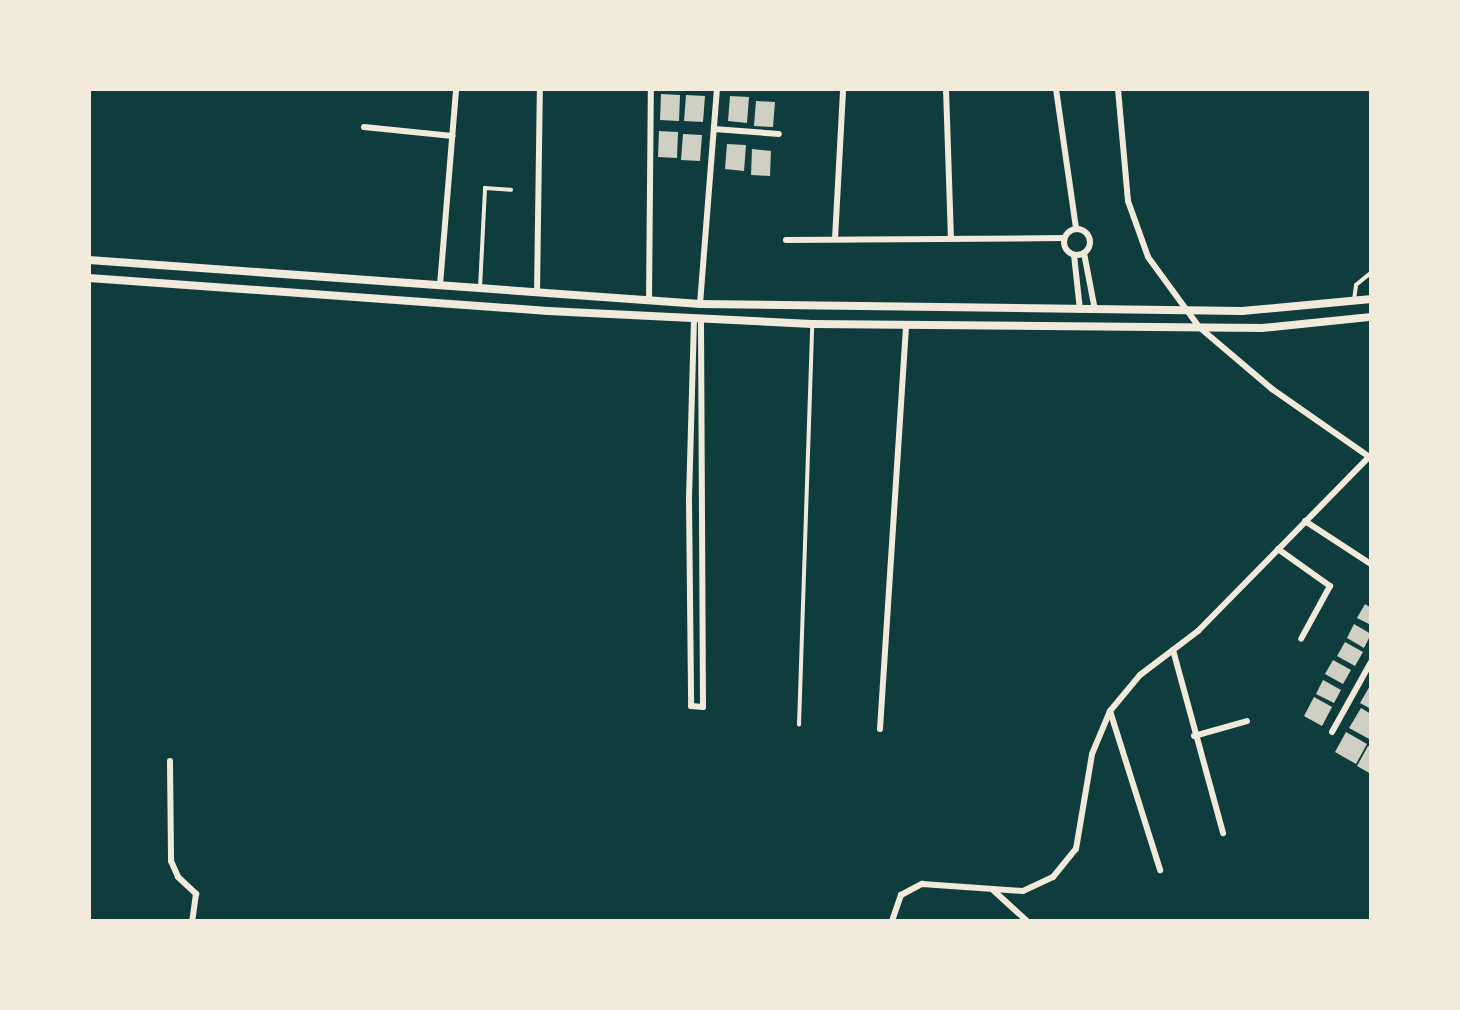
<!DOCTYPE html>
<html>
<head>
<meta charset="utf-8">
<style>
  body { margin:0 }
  #map { position:relative; width:1460px; height:1010px; overflow:hidden; background:#0f3d3e; font-family:Lora,serif }
  div>[style] { position:absolute }
  .building>* { inset:0; background:#cfcfc3 }
  .service>* { height:3.5px; margin:-1.75px; padding:0 1.75px; transform-origin:1.75px; border-radius:1.75px; background:#f1e9da }
  .minor>* { height:6px; margin:-3px; padding:0 3px; transform-origin:3px; border-radius:3px; background:#f1e9da }
  .minor>.ring { margin:-3px; padding:0; box-sizing:content-box; background:none; border:6px solid #f1e9da; border-radius:50% }
  .tertiary>* { height:8px; margin:-4px; padding:0 4px; transform-origin:4px; border-radius:4px; background:#f1e9da }
  span { translate:-50% -50%; white-space:nowrap; text-align:center; line-height:1.15; -webkit-text-stroke:7px #f1e9da; paint-order:stroke }
  .frame { position:absolute; inset:0; border:91px solid #f1e9da; pointer-events:none }
</style>
</head>
<body>
<div id="map">
  <div class="building">
    <div style="clip-path:polygon(661px 94px,680px 95px,679px 121px,660px 120px)"></div>
    <div style="clip-path:polygon(686px 95px,705px 96px,703px 122px,684px 121px)"></div>
    <div style="clip-path:polygon(730px 96px,749px 97px,747px 123px,728px 121px)"></div>
    <div style="clip-path:polygon(756px 101px,775px 102px,773px 127px,754px 126px)"></div>
    <div style="clip-path:polygon(659px 131px,678px 132px,677px 158px,658px 157px)"></div>
    <div style="clip-path:polygon(683px 134px,702px 135px,700px 161px,681px 160px)"></div>
    <div style="clip-path:polygon(727px 144px,746px 145px,744px 171px,725px 169px)"></div>
    <div style="clip-path:polygon(752px 149px,771px 151px,770px 176px,751px 175px)"></div>
    <div style="clip-path:polygon(1365px 604px,1371px 608px,1371px 625px,1357px 618px)"></div>
    <div style="clip-path:polygon(1354px 624px,1371px 634px,1364px 648px,1347px 638px)"></div>
    <div style="clip-path:polygon(1345px 642px,1363px 652px,1355px 666px,1337px 656px)"></div>
    <div style="clip-path:polygon(1333px 660px,1351px 670px,1343px 684px,1325px 674px)"></div>
    <div style="clip-path:polygon(1323px 680px,1341px 690px,1334px 703px,1316px 694px)"></div>
    <div style="clip-path:polygon(1371px 684px,1371px 709px,1360px 703px)"></div>
    <div style="clip-path:polygon(1314px 697px,1332px 707px,1322px 726px,1304px 716px)"></div>
    <div style="clip-path:polygon(1361px 708px,1371px 714px,1371px 740px,1349px 728px)"></div>
    <div style="clip-path:polygon(1346px 732px,1367px 744px,1356px 764px,1335px 752px)"></div>
    <div style="clip-path:polygon(1368px 746px,1371px 748px,1371px 774px,1357px 766px)"></div>
  </div>
  <div class="service">
    <div style="left:480px;top:288px;width:100px;rotate:-87.1deg"></div>
    <div style="left:485px;top:188px;width:26px;rotate:4deg"></div>
    <div style="left:1354px;top:300px;width:15px;rotate:-82deg"></div>
    <div style="left:1356px;top:285px;width:19px;rotate:-39deg"></div>
    <div style="left:799px;top:725px;width:401px;rotate:-88.1deg"></div>
  </div>
  <div class="minor">
    <div style="left:946px;top:89px;width:149px;rotate:88.1deg"></div>
    <div style="left:1056px;top:89px;width:140px;rotate:81.8deg"></div>
    <div style="left:1118px;top:89px;width:112px;rotate:84.9deg"></div>
    <div style="left:1128px;top:201px;width:59px;rotate:70.3deg"></div>
    <div style="left:1148px;top:257px;width:87px;rotate:53.9deg"></div>
    <div style="left:1199px;top:327px;width:96px;rotate:40.3deg"></div>
    <div style="left:1272px;top:389px;width:121px;rotate:34.9deg"></div>
    <div style="left:364px;top:127px;width:89px;rotate:5.8deg"></div>
    <div style="left:714px;top:129px;width:65px;rotate:4.4deg"></div>
    <div class="ring" style="left:1064px;top:229px;width:20px;height:20px"></div>
    <div style="left:835px;top:239px;width:150px;rotate:-86.9deg"></div>
    <div style="left:786px;top:240px;width:278px;rotate:-0.4deg"></div>
    <div style="left:1084px;top:253px;width:58px;rotate:79.1deg"></div>
    <div style="left:1074px;top:255px;width:55px;rotate:83.8deg"></div>
    <div style="left:440px;top:285px;width:197px;rotate:-85.3deg"></div>
    <div style="left:537px;top:293px;width:204px;rotate:-89.2deg"></div>
    <div style="left:649px;top:301px;width:212px;rotate:-89.5deg"></div>
    <div style="left:700px;top:304px;width:216px;rotate:-85.5deg"></div>
    <div style="left:694px;top:320px;width:181px;rotate:91.6deg"></div>
    <div style="left:689px;top:501px;width:205px;rotate:89.4deg"></div>
    <div style="left:691px;top:706px;width:12px;rotate:5deg"></div>
    <div style="left:703px;top:707px;width:387px;rotate:-90.3deg"></div>
    <div style="left:1305px;top:521px;width:79px;rotate:33.1deg"></div>
    <div style="left:1278px;top:549px;width:64px;rotate:35.4deg"></div>
    <div style="left:1330px;top:586px;width:60px;rotate:118.7deg"></div>
    <div style="left:1173px;top:650px;width:190px;rotate:74.7deg"></div>
    <div style="left:1110px;top:711px;width:167px;rotate:72.5deg"></div>
    <div style="left:880px;top:729px;width:404px;rotate:-86.3deg"></div>
    <div style="left:1332px;top:732px;width:80px;rotate:-60.9deg"></div>
    <div style="left:1194px;top:736px;width:55px;rotate:-15.8deg"></div>
    <div style="left:170px;top:761px;width:100px;rotate:89.4deg"></div>
    <div style="left:171px;top:861px;width:17px;rotate:66deg"></div>
    <div style="left:178px;top:877px;width:25px;rotate:43deg"></div>
    <div style="left:196px;top:894px;width:27px;rotate:98deg"></div>
    <div style="left:993px;top:890px;width:46px;rotate:42.4deg"></div>
    <div style="left:892px;top:921px;width:28px;rotate:-71deg"></div>
    <div style="left:901px;top:895px;width:24px;rotate:-28deg"></div>
    <div style="left:922px;top:884px;width:101px;rotate:4deg"></div>
    <div style="left:1023px;top:891px;width:33px;rotate:-25deg"></div>
    <div style="left:1053px;top:877px;width:36px;rotate:-51deg"></div>
    <div style="left:1076px;top:849px;width:96px;rotate:-80.4deg"></div>
    <div style="left:1092px;top:754px;width:47px;rotate:-67.3deg"></div>
    <div style="left:1110px;top:711px;width:47px;rotate:-50.2deg"></div>
    <div style="left:1140px;top:675px;width:73px;rotate:-37.2deg"></div>
    <div style="left:1198px;top:631px;width:244px;rotate:-45.5deg"></div>
  </div>
  <div class="tertiary">
    <div style="left:89px;top:260px;width:613px;rotate:4.12deg"></div>
    <div style="left:700px;top:304px;width:542px;rotate:0.74deg"></div>
    <div style="left:1242px;top:311px;width:130px;rotate:-5.3deg"></div>
    <div style="left:89px;top:278px;width:460px;rotate:4.1deg"></div>
    <div style="left:548px;top:311px;width:264px;rotate:2.8deg"></div>
    <div style="left:812px;top:324px;width:450px;rotate:0.5deg"></div>
    <div style="left:1262px;top:328px;width:110px;rotate:-5.8deg"></div>
  </div>
  <div class="frame"></div>
</div>
</body>
</html>
